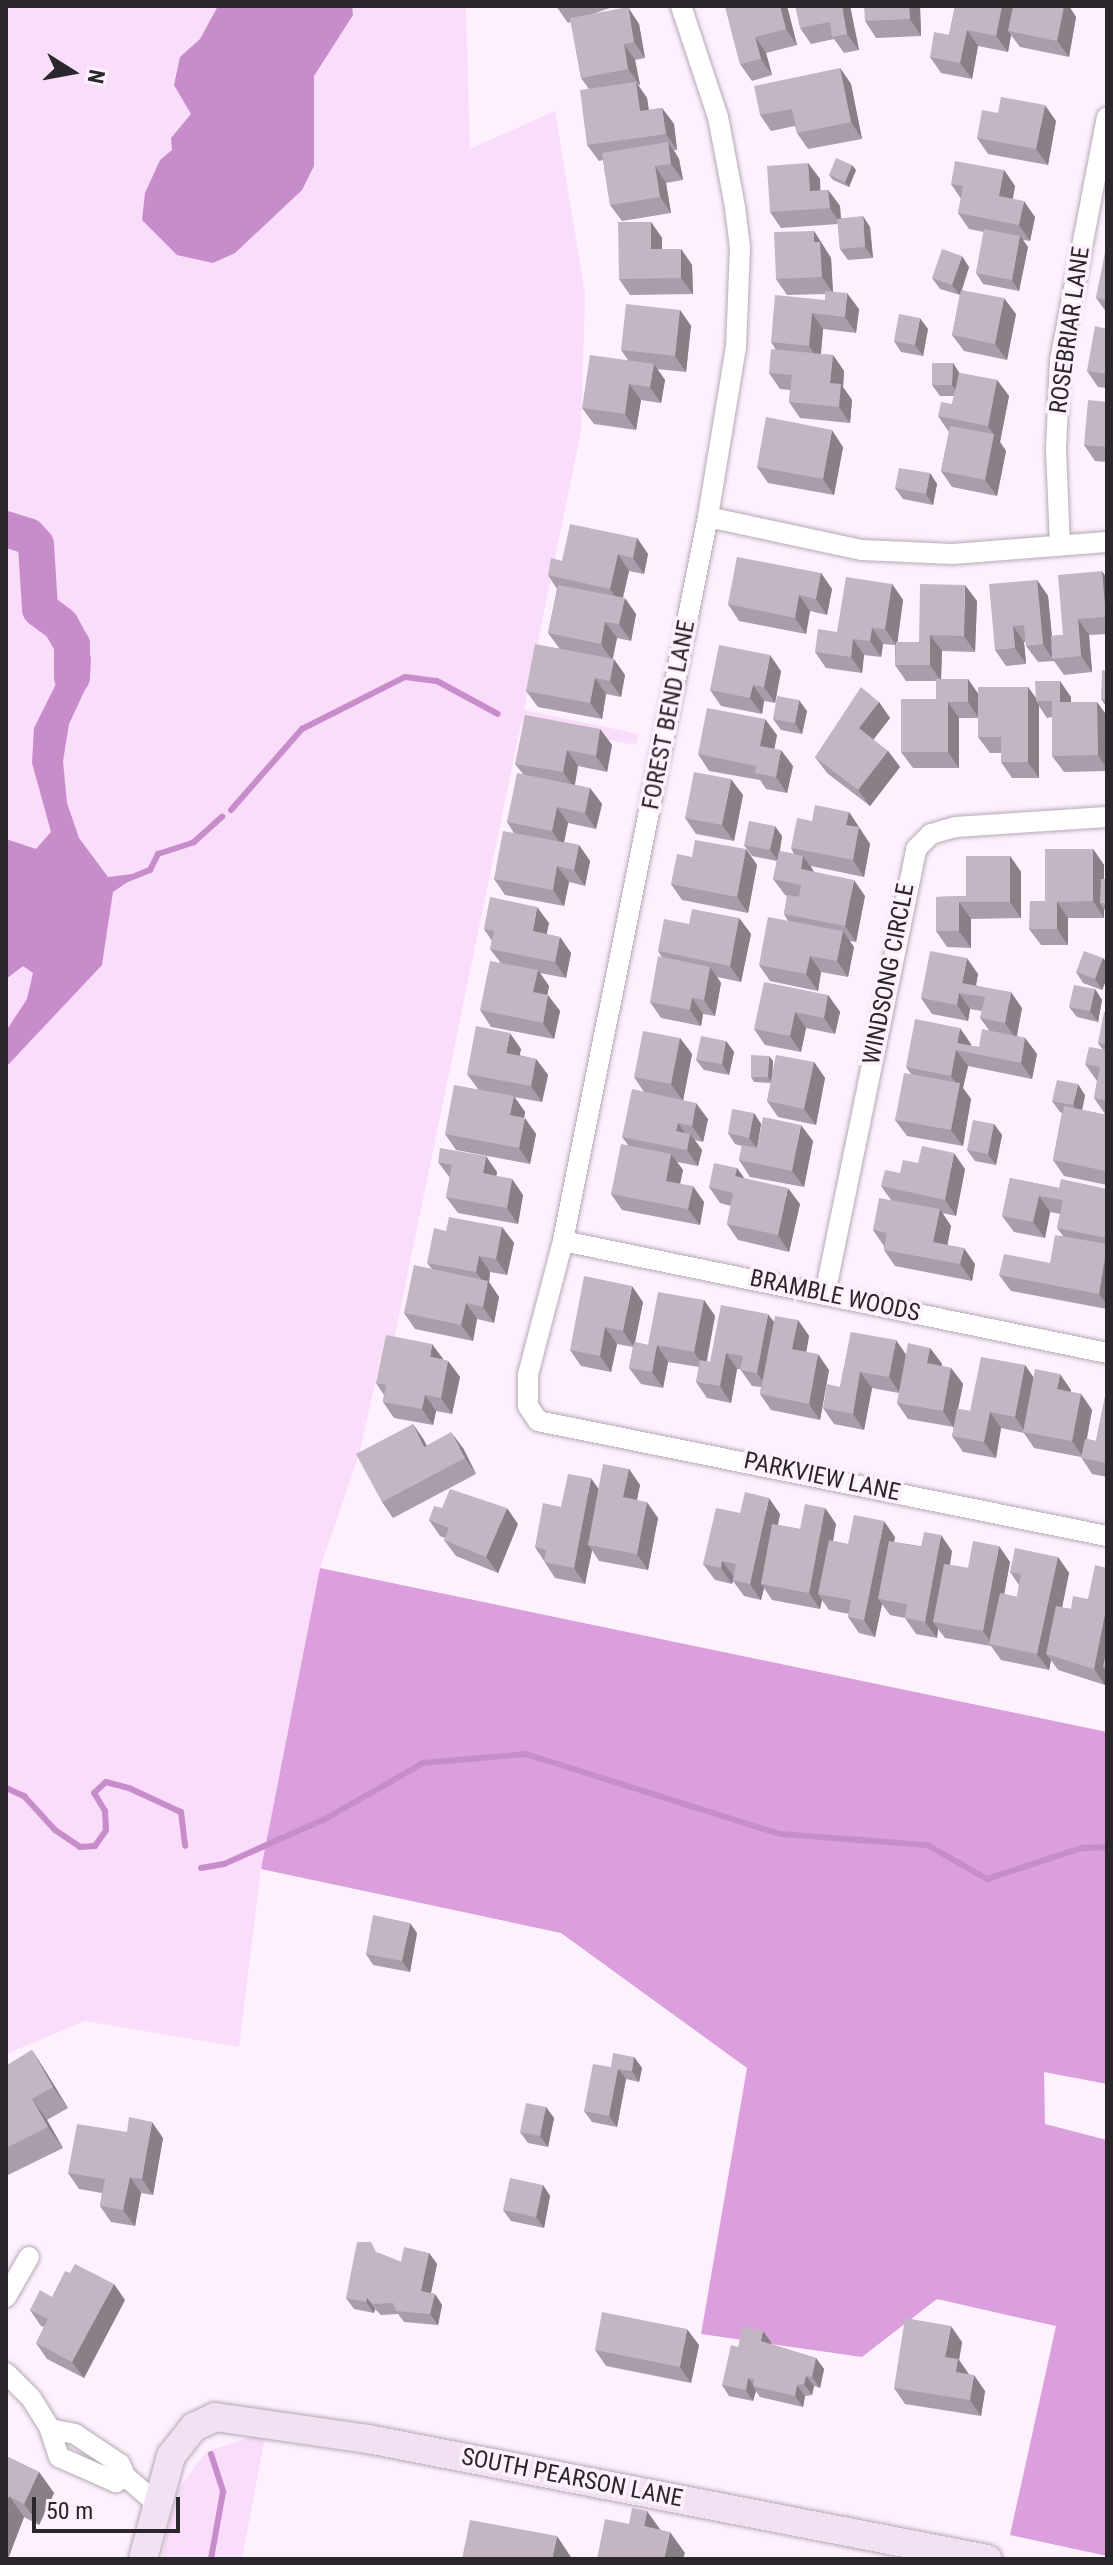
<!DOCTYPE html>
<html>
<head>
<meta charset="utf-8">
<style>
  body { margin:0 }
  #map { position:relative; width:1113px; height:2565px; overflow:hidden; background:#fef1fe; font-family:"Roboto Condensed",sans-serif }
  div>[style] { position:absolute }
  .green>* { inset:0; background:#fadcfb }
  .forest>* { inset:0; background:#db9fdd }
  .water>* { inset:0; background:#c78dca }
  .stream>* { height:6px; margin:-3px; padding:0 3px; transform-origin:3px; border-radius:3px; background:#c78dca }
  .river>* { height:36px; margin:-18px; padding:0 18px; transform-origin:18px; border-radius:18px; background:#c78dca }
  .roads { filter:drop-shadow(0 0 2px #b5a9b6) drop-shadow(0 0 2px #b5a9b6) }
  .street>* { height:20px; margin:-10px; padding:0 10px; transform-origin:10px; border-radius:10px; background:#fff }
  .secondary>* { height:28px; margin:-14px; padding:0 14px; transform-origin:14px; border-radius:14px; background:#f2e1f3 }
  .wall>* { inset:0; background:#a89da8 }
  .shaded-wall>* { inset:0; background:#887f88 }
  .building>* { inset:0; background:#c3b6c3 }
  span { translate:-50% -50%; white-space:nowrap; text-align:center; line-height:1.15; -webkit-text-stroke:7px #fef1fe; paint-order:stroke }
  .street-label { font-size:24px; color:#2b262b }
  .frame { position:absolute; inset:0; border:8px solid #2b262b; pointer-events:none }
  .north { position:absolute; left:32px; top:32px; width:80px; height:80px; -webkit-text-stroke:6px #fef1fe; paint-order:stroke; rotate:101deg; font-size:22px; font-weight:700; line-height:32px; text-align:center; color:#2b262b }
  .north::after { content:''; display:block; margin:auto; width:28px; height:36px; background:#2b262b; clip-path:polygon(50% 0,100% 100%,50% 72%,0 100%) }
  .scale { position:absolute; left:32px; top:2497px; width:148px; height:36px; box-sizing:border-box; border:4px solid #2b262b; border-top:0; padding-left:10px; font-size:24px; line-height:28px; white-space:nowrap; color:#2b262b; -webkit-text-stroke:6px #fef1fe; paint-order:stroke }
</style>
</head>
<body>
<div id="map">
  <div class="green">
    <div style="clip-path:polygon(6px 6px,466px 6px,470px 149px,555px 111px,585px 294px,581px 431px,524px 710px,639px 734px,636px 745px,521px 724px,393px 1345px,384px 1344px,359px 1455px,320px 1568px,261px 1869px,239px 2047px,85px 2021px,6px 2054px)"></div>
    <div style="clip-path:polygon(266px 2432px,242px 2559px,162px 2559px,175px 2494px,206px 2452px)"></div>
  </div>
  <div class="forest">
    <div style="clip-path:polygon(320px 1568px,1107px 1732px,1107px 2084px,1044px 2072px,1045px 2124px,1107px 2140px,1107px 2556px,1010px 2535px,1056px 2326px,937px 2299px,862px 2357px,701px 2334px,747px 2068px,561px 1933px,261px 1869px)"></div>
  </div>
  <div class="water">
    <div style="clip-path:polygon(218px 6px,352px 6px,353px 15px,314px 76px,314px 166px,302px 190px,235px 253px,213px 263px,177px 255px,142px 220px,145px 193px,160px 160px,172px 150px,171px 138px,191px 114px,174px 85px,180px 57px,200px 39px)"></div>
    <div style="clip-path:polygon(66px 631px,81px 632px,91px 657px,90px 679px,69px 724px,63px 761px,67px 803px,79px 838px,108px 877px,132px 874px,132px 879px,113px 892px,102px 965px,6px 1067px,6px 1031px,27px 999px,33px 973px,23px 966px,6px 979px,6px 839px,36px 849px,51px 832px,32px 763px,34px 728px,61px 674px,59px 647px)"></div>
  </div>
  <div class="stream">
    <div style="left:231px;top:810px;width:108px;rotate:-48.8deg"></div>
    <div style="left:302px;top:729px;width:115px;rotate:-26.8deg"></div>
    <div style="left:405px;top:677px;width:32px;rotate:7deg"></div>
    <div style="left:437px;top:681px;width:69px;rotate:28.4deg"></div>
    <div style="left:125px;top:880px;width:27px;rotate:-22deg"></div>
    <div style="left:150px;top:870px;width:18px;rotate:-63deg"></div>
    <div style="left:158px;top:854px;width:38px;rotate:-18deg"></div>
    <div style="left:194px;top:842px;width:38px;rotate:-42deg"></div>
    <div style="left:6px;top:1788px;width:20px;rotate:24deg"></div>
    <div style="left:24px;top:1796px;width:46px;rotate:47.6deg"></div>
    <div style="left:55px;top:1830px;width:30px;rotate:34deg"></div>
    <div style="left:80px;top:1847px;width:15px;rotate:-4deg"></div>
    <div style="left:95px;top:1846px;width:19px;rotate:-55deg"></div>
    <div style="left:106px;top:1830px;width:19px;rotate:-93deg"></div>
    <div style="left:105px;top:1811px;width:21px;rotate:-121deg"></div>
    <div style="left:94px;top:1793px;width:16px;rotate:-43deg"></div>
    <div style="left:106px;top:1782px;width:24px;rotate:15deg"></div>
    <div style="left:129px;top:1788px;width:57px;rotate:24.8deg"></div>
    <div style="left:181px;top:1812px;width:34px;rotate:83deg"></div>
    <div style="left:201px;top:1868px;width:23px;rotate:-10deg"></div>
    <div style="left:224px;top:1864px;width:111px;rotate:-24deg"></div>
    <div style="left:325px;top:1819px;width:113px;rotate:-29.7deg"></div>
    <div style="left:423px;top:1763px;width:103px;rotate:-5deg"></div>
    <div style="left:526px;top:1754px;width:266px;rotate:17.5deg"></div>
    <div style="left:780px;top:1834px;width:147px;rotate:4.3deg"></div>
    <div style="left:927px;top:1845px;width:69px;rotate:29.5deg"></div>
    <div style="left:987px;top:1879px;width:100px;rotate:-18.1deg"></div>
    <div style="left:1082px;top:1848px;width:25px;rotate:-2deg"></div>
    <div style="left:211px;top:2454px;width:40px;rotate:72deg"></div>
    <div style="left:223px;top:2492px;width:68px;rotate:100.2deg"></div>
  </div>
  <div class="river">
    <div style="left:6px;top:529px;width:23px;rotate:18deg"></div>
    <div style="left:28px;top:536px;width:12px;rotate:48deg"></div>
    <div style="left:36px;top:545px;width:64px;rotate:86.4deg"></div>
    <div style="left:40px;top:609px;width:26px;rotate:37deg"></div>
    <div style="left:61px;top:625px;width:23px;rotate:61deg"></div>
    <div style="left:72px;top:645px;width:32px;rotate:90deg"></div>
  </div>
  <div class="roads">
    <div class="street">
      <div style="left:681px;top:6px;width:117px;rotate:71.6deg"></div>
      <div style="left:718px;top:117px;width:92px;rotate:79.3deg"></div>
      <div style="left:735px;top:207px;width:41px;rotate:83deg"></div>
      <div style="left:740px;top:248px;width:99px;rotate:92.3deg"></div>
      <div style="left:736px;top:347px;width:172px;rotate:99.4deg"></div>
      <div style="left:708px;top:517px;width:738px;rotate:101.33deg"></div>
      <div style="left:563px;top:1241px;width:138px;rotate:104.7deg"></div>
      <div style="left:528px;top:1374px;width:32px;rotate:90deg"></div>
      <div style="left:528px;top:1406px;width:18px;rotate:56deg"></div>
      <div style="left:538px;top:1421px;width:581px;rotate:11.43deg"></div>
      <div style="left:708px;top:517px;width:157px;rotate:12.1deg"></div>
      <div style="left:862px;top:550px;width:91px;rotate:2.5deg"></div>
      <div style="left:953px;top:554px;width:154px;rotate:-4.5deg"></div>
      <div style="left:1060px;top:545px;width:96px;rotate:-92.4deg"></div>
      <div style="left:1056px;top:449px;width:88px;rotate:-87.4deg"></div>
      <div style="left:1060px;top:361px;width:248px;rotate:-79.1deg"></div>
      <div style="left:563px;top:1241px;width:555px;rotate:11.63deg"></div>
      <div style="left:825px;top:1294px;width:454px;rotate:-78.4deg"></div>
      <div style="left:916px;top:849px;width:21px;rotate:-45deg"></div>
      <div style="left:931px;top:834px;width:25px;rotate:-16deg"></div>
      <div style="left:955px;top:827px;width:152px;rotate:-3.8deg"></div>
      <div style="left:6px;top:2297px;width:46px;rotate:-60.1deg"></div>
      <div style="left:6px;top:2373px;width:35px;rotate:45deg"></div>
      <div style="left:31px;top:2398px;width:36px;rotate:58deg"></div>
      <div style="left:50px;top:2429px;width:25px;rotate:11deg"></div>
      <div style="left:75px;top:2434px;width:54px;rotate:33.7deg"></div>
      <div style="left:120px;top:2464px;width:13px;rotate:67deg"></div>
      <div style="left:125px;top:2476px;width:11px;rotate:146deg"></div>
      <div style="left:116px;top:2482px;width:62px;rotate:-156.3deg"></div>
      <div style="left:59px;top:2457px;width:29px;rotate:-108deg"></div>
      <div style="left:125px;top:2476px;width:40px;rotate:41deg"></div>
    </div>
    <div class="secondary">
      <div style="left:143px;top:2559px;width:107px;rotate:-74.8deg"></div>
      <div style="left:171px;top:2456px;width:37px;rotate:-52deg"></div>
      <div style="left:194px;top:2427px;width:23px;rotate:-25deg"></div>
      <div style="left:215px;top:2417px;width:155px;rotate:8.2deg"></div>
      <div style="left:368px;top:2439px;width:631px;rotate:10.97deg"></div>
    </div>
  </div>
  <div class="wall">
    <div style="clip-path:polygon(556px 6px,615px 6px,593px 14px,639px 24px,645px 58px,635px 60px,640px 85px,638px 85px,647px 98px,649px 110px,662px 108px,674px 124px,677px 150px,674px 150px,679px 159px,683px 180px,666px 183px,671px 213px,622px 221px,610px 205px,603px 160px,599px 161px,587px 145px,589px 89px,581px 78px,571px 22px,568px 23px)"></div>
    <div style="clip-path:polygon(725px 6px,787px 6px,797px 45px,766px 53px,772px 75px,752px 81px,740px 64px)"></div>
    <div style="clip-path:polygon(850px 6px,859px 50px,844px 53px,834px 39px,811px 44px,800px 28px)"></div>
    <div style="clip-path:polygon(920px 6px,921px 36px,876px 38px,865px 21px)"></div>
    <div style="clip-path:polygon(955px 6px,1069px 6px,1076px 17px,1069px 57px,1020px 47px,1011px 35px,1008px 52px,978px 46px,972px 79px,941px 73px,930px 57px,949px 35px)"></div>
    <div style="clip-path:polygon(840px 68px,851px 84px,862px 139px,808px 149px,797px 133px,795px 126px,771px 131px,760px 115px)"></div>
    <div style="clip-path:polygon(1056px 121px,1048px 165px,988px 154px,977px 138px)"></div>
    <div style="clip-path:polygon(808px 163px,820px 179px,820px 191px,828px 190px,840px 206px,841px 218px,870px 227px,873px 258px,848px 260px,840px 249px,838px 224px,781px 228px,770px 212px)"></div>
    <div style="clip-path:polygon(856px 170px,849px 187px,833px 180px,829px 175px)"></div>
    <div style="clip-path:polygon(1004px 170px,1015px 186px,1013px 199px,1035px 217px,1030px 241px,1023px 240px,1028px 247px,1019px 291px,983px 284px,976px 273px,984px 232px,969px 229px,958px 213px,961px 199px,951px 184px)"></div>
    <div style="clip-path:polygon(651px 222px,662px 238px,662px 249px,681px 249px,692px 265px,693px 294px,630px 295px,619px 279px)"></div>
    <div style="clip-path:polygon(814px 231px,831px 258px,833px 292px,859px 309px,856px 333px,823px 329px,821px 354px,833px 355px,844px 371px,843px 387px,852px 400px,850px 423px,800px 418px,789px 402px,790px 390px,780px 389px,769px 373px,776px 350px,771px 342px,825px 300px,825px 294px,787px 295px,776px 279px)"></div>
    <div style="clip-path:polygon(1107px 252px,1107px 313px,1096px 298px)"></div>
    <div style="clip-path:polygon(969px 267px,962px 290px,1016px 314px,1007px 360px,964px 351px,952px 335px,960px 295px,940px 289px,932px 278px)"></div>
    <div style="clip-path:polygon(680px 310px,691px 326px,686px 372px,657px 369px,665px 380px,661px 403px,641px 400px,636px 430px,594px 424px,582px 408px,628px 360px,621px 350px)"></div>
    <div style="clip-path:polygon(928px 329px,923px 356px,901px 352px,894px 341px)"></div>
    <div style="clip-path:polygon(1107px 329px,1107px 388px,1098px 387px,1087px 371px)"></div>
    <div style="clip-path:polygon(953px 363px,959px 373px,997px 380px,1009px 396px,1000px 442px,1006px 451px,997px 496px,952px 487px,941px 471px,949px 432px,938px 416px,952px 404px,954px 396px,940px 396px,932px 385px)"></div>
    <div style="clip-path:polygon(1107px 402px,1107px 462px,1095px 461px,1084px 445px)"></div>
    <div style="clip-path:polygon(843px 447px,834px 495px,768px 483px,757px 467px)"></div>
    <div style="clip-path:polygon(930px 473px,937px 484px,933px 505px,903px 499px,895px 488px)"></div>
    <div style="clip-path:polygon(637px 538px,648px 554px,644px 574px,629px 571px,623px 598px,636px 614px,631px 641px,617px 638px,613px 659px,625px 675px,621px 697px,606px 694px,602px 719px,538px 707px,526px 691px,559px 648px,548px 633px,557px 589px,548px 575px,562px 561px)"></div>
    <div style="clip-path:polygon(1102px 571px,1107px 579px,1107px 634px,1089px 635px,1092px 672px,1064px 675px,1054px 661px,1038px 662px,1026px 646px,1026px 642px,1024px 642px,1026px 664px,1006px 666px,995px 650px,1037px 580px,1048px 596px,1052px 636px,1063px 635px)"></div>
    <div style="clip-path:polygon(821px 573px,832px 589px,827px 615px,810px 611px,806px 634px,739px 621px,728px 604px)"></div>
    <div style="clip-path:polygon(892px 584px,903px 600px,897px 642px,919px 642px,977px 601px,975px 652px,942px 651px,941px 679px,968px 679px,978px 694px,1028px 687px,1036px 698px,1071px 697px,1071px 702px,1097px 702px,1107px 716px,1107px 771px,1064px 772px,1052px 756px,1052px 717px,1047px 718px,1039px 706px,1039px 778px,1012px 778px,1001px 762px,1001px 753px,990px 753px,978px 737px,978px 718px,959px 718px,959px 768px,913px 768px,901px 752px,936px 699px,936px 681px,906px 681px,895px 665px,895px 645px,883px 644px,881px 657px,864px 655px,862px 673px,826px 668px,815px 652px)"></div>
    <div style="clip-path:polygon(781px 671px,775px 703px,764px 701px,762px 714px,721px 706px,710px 690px)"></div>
    <div style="clip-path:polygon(1107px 671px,1107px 708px,1101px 699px)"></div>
    <div style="clip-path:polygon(879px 702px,890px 718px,873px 740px,888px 751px,900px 767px,870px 806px,827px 773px,815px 757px)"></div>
    <div style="clip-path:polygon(807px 711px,802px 734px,781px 730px,773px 719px)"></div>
    <div style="clip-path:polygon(600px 729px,612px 745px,607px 772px,578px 766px,575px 785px,590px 788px,602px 804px,596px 829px,568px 823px,564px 842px,579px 845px,590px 861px,585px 886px,569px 882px,564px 906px,505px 895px,494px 879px,514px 833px,507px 822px,523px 774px,515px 764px)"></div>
    <div style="clip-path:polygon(777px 735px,774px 749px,793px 766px,787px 793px,766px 789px,760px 780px,709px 771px,698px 754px)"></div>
    <div style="clip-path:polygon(743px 795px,734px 841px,696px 834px,685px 818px)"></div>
    <div style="clip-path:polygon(849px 812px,870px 844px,864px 877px,811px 866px,814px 872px,865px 896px,856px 942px,849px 941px,854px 947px,848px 977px,821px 972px,818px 991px,770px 981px,759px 965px,788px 921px,784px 914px,787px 896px,785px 895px,773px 879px,777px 861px,752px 856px,744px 845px,782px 836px,780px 851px,794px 854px,791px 848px,812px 821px)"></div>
    <div style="clip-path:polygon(746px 849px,757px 865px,748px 913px,682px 900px,671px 884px,692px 857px)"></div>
    <div style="clip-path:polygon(1093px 849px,1104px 865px,1104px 879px,1107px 879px,1107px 914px,1104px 909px,1104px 918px,1068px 918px,1068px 945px,1041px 945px,1029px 929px,1045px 901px)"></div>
    <div style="clip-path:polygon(1010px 856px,1021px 872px,1021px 918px,971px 919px,971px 948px,947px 947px,936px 931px,936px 897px,966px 896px)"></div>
    <div style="clip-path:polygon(739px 918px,751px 934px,741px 982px,717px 977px,721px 983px,715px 1016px,703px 1014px,701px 1026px,661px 1018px,650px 1002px,662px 957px,658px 951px,689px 924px)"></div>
    <div style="clip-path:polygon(549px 923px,546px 934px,560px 937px,571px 953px,566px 978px,540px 973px,549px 986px,547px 995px,560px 1011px,554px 1039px,491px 1027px,480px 1010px,500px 962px,490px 949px,492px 941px,484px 929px)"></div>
    <div style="clip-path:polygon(1103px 958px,1107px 963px,1107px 978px,1102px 990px,1083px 983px,1076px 972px)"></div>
    <div style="clip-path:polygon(978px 974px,976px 985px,1022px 1008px,1017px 1036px,1025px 1038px,1037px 1054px,1032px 1079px,968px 1066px,963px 1088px,971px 1099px,963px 1146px,907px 1136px,895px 1120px,911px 1074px,906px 1067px,971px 1044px,971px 1046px,979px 1047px,989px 1030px,980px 1018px,982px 1011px,970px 1009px,968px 1021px,932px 1014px,921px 998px)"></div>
    <div style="clip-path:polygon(1095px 989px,1102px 1000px,1098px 1022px,1077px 1017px,1069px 1007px)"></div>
    <div style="clip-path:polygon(828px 995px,840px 1012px,835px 1034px,806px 1028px,801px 1052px,765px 1045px,754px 1029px)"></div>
    <div style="clip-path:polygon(1107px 1012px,1107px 1114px,1105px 1114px,1094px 1098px,1097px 1081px,1085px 1064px,1103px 1050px,1098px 1043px)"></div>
    <div style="clip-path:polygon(680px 1038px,692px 1054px,683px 1100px,708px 1119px,703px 1142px,695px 1140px,702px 1150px,698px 1166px,677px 1162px,683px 1170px,680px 1184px,704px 1202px,700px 1225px,622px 1210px,611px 1194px,628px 1145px,622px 1137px,644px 1092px,634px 1077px)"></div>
    <div style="clip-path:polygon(726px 1041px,734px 1052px,729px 1075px,704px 1070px,696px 1060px)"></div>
    <div style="clip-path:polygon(521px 1049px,519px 1055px,536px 1059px,548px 1075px,542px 1102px,514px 1097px,525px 1112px,524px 1118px,536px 1134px,530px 1164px,456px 1150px,445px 1134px,478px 1089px,467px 1074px)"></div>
    <div style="clip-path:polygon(773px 1061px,772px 1075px,814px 1062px,825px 1078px,816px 1125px,778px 1117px,767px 1101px,771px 1083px,754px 1082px,751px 1077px)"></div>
    <div style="clip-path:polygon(1085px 1095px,1082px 1110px,1107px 1115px,1107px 1185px,1064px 1176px,1053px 1160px,1062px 1113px,1060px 1112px,1052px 1101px)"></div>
    <div style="clip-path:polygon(754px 1113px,761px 1124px,757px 1148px,813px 1141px,804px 1187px,750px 1177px,739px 1160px,742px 1146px,735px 1144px,728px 1133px)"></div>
    <div style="clip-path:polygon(994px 1124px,1002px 1135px,996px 1165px,975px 1161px,967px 1150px)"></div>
    <div style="clip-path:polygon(438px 1162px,497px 1172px,496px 1176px,512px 1179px,523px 1195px,518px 1224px,458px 1213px,446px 1197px,450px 1178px)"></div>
    <div style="clip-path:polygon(918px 1163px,965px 1169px,956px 1216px,942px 1213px,951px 1226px,947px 1244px,975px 1264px,972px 1281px,895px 1266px,884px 1250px,884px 1246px,873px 1230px,891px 1200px,881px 1186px,900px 1173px)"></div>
    <div style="clip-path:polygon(737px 1168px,745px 1179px,800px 1204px,789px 1252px,738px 1240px,727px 1224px,731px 1206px,720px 1203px,709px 1187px)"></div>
    <div style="clip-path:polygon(1010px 1178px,1059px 1188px,1107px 1189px,1107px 1309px,1011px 1291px,999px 1275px,1050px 1263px,1063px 1236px,1057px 1228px,1060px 1214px,1050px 1212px,1045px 1238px,1014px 1232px,1002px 1216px)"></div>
    <div style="clip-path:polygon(502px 1227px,514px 1243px,507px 1275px,490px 1272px,489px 1282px,499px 1297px,494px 1323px,477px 1319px,473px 1341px,415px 1329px,404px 1313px,432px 1269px,427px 1263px,446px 1231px)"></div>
    <div style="clip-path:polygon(704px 1300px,715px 1316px,707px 1361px,710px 1362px,774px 1321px,798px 1320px,809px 1336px,806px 1352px,829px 1370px,820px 1420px,771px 1410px,760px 1394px,761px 1387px,752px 1386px,740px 1369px,737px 1369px,731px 1403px,707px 1398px,696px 1382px,699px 1367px,668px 1362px,663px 1388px,641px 1384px,629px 1368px,633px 1347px,617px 1344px,611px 1372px,581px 1366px,570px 1350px,643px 1302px,635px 1342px,648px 1345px)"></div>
    <div style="clip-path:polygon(851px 1332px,906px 1355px,930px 1348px,942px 1364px,941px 1366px,951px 1368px,963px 1384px,958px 1409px,970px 1411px,1025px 1365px,1033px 1377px,1071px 1390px,1071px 1392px,1081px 1394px,1092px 1410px,1087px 1439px,1096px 1441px,1107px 1387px,1107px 1477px,1092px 1474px,1081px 1457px,1034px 1448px,1024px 1433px,1001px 1428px,996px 1458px,963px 1452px,952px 1436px,954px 1427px,908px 1419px,897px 1403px,899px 1393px,872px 1388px,864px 1430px,834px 1424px,823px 1408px,840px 1387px)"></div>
    <div style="clip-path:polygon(444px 1360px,448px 1361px,460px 1377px,452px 1414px,436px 1411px,433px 1425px,394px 1418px,383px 1402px,384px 1395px,376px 1383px)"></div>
    <div style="clip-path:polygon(413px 1424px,426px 1445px,463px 1448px,476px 1474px,393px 1518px,382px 1502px)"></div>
    <div style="clip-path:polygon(629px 1469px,640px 1485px,637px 1500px,658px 1518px,648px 1570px,599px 1561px,592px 1550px,585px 1584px,555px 1578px,535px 1547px,561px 1507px,599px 1489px)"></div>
    <div style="clip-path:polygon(442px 1508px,518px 1524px,498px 1573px,456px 1556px,444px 1540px,445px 1538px,440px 1536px,429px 1520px)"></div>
    <div style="clip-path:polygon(825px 1508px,836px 1524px,833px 1541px,848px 1544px,895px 1537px,894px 1542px,952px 1551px,950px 1565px,968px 1568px,1010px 1562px,1004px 1594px,1017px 1597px,1019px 1585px,1010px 1572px,1058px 1557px,1069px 1573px,1062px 1608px,1071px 1609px,1088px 1599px,1107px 1568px,1107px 1676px,1105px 1685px,1058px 1670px,1051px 1660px,1049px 1670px,1001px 1660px,991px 1646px,945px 1638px,938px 1629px,937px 1638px,916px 1634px,905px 1618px,890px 1615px,882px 1604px,875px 1637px,859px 1633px,848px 1617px,849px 1614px,829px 1610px,822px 1600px,820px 1609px,772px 1600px,764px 1588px,761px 1600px,744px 1596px,733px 1581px,732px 1584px,715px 1580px,703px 1564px,740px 1513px,780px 1514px,778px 1525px,800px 1529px)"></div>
    <div style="clip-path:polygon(417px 1933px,410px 1972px,373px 1965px,366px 1954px)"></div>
    <div style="clip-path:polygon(32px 2050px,46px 2072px,68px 2108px,47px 2120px,63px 2148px,6px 2176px,6px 2066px)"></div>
    <div style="clip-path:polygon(634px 2057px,642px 2068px,639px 2082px,626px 2079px,617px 2127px,592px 2122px,584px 2111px,611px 2067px)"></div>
    <div style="clip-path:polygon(546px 2107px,554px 2118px,548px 2147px,528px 2143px,520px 2132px)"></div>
    <div style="clip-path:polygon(127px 2132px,163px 2138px,153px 2195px,141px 2193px,135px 2226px,111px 2222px,100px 2206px,102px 2193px,79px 2189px,68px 2173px)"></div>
    <div style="clip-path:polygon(543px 2185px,550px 2196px,544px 2228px,511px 2221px,503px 2210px)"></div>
    <div style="clip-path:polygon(379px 2253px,401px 2262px,429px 2253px,437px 2264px,431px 2293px,435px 2294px,442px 2305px,438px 2325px,404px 2322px,398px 2314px,381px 2315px,375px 2309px,374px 2313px,354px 2309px,346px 2298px)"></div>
    <div style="clip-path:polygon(52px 2297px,125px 2300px,84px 2378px,47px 2359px,36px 2343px,44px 2327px,41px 2326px,30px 2310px)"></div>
    <div style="clip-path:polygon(771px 2342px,770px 2344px,816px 2358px,824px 2369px,820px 2388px,814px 2386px,812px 2395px,805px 2396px,803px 2407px,760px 2397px,756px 2391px,753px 2401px,729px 2396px,722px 2385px,738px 2347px)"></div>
    <div style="clip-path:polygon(962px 2342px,959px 2360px,969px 2374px,985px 2391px,981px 2416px,905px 2404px,894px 2388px)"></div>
    <div style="clip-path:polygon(699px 2345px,691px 2383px,606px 2366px,595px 2350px)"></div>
    <div style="clip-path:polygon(6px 2456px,39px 2472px,54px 2493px,39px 2525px,24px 2517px,8px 2559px)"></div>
  </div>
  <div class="shaded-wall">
    <div style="clip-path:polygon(780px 6px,787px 6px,797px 45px,786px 29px)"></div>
    <div style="clip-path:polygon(842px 6px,850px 6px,859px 50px,847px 34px)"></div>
    <div style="clip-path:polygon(909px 6px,920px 6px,921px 36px,910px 19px)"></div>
    <div style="clip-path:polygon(1002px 6px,1017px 6px,1008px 31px,1011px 35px,1008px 52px,996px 36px)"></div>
    <div style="clip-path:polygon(1064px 6px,1069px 6px,1076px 17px,1069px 57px,1057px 41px)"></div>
    <div style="clip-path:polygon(628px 7px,639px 24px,645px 58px,634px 42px)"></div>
    <div style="clip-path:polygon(967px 30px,978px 46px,972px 79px,960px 63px)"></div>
    <div style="clip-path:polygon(755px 37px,766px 53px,772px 75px,761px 59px)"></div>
    <div style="clip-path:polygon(624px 44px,635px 60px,640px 85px,628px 69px)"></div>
    <div style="clip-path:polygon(840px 68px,851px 84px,862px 139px,851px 122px)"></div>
    <div style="clip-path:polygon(636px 82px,647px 98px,651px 127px,640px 111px)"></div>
    <div style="clip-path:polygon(1045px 105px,1056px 121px,1048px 165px,1036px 149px)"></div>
    <div style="clip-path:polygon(662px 108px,674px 124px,677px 150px,666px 134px)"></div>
    <div style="clip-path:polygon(668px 142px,679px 159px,683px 180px,671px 164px)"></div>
    <div style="clip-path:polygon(808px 163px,820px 179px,821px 207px,810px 191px)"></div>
    <div style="clip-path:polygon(852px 165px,856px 170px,849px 187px,845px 182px)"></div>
    <div style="clip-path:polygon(655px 166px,666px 183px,671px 213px,660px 197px)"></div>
    <div style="clip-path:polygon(1004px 170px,1015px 186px,1010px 212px,999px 196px)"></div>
    <div style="clip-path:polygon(828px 190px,840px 206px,841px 224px,830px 208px)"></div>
    <div style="clip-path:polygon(1024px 201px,1035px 217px,1030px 241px,1019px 225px)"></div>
    <div style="clip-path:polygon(863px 216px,870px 227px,873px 258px,865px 247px)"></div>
    <div style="clip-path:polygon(651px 222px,662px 238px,662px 265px,651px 249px)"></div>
    <div style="clip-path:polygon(814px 231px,831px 258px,833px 293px,822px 277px,814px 242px)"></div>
    <div style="clip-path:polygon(1020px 236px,1028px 247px,1019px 291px,1012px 280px)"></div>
    <div style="clip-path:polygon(681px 249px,692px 265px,693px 294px,681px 278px)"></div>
    <div style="clip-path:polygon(962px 256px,969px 267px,960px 295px,952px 285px)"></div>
    <div style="clip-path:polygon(847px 293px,859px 309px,856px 333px,845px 317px)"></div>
    <div style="clip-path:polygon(1004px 298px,1016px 314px,1007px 360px,995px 344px)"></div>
    <div style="clip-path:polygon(680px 310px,691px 326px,686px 372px,675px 356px)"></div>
    <div style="clip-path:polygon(812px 313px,823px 329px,820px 362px,809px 346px)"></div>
    <div style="clip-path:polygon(920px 318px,928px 329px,923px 356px,915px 345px)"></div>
    <div style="clip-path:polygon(833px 355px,844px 371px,843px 387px,852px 400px,850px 423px,839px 407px,830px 383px)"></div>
    <div style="clip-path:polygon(953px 363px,960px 374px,960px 396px,952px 385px)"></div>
    <div style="clip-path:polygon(654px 364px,665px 380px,661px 403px,650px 387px)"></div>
    <div style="clip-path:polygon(997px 380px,1009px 396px,1000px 442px,1006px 451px,997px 496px,985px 480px,994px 435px,988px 426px)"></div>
    <div style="clip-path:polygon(629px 384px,641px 400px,636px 430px,625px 414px)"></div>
    <div style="clip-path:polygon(832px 430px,843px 447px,834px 495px,823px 479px)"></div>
    <div style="clip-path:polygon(930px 473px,937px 484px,933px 505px,926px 494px)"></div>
    <div style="clip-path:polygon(637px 538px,648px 554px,644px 574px,633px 558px)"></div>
    <div style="clip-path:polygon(618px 554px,629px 571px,621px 605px,610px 589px)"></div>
    <div style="clip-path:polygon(1102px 571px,1107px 579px,1107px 619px,1106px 617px)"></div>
    <div style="clip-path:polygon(821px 573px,832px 589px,827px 615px,816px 599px)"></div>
    <div style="clip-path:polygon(1037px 580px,1048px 596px,1054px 661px,1043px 644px)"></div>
    <div style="clip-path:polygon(892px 584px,903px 600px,897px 646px,885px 629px)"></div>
    <div style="clip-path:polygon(965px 585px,977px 601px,975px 652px,964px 636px)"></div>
    <div style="clip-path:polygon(799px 595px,810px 611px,806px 634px,795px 618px)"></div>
    <div style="clip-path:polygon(625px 598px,636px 614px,631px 641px,619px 624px)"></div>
    <div style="clip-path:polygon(1078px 619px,1089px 635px,1092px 672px,1081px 656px)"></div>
    <div style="clip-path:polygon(605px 622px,617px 638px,612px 660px,601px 644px)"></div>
    <div style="clip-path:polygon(1013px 626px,1024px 642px,1026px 664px,1015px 648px)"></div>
    <div style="clip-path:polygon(872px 628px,883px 644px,881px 657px,870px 641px)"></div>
    <div style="clip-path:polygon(930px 635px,942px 651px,941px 681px,930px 665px)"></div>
    <div style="clip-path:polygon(853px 639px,864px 655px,862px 673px,851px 657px)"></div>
    <div style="clip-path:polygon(770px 655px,781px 671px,775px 703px,764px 687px)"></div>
    <div style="clip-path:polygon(614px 659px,625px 675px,621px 697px,610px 681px)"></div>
    <div style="clip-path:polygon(595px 678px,606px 694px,602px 719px,590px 703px)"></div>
    <div style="clip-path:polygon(968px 679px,979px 695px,979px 718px,968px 702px)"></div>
    <div style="clip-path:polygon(1060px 681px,1071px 697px,1071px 718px,1060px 702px)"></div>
    <div style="clip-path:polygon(753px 685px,764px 701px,762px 714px,750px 698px)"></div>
    <div style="clip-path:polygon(1028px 687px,1038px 701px,1036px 701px,1039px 706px,1039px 778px,1028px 762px)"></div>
    <div style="clip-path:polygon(799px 700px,807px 711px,802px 734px,795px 723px)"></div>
    <div style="clip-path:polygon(879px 702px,890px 718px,870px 744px,859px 728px)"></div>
    <div style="clip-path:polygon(948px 702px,959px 718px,959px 768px,948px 752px)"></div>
    <div style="clip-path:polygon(1097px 702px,1107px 716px,1107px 769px,1098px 755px)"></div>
    <div style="clip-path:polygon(765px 719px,777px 735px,772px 762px,760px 746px)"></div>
    <div style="clip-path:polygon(600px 729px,612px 745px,607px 772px,596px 756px)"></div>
    <div style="clip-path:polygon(567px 750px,578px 766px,574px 788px,563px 772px)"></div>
    <div style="clip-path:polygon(781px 750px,793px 766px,787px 793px,776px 777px)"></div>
    <div style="clip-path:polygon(888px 751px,900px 767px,870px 806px,858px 790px)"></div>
    <div style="clip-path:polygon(731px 779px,743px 795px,734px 841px,722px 825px)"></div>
    <div style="clip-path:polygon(590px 788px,602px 804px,596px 829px,585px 813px)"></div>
    <div style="clip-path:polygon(557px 807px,568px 823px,563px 847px,552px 831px)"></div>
    <div style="clip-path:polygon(849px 812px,870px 844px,864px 877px,853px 860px,846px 825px)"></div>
    <div style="clip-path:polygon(775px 826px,782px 836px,778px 861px,770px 850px)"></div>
    <div style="clip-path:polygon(579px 845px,590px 861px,585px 886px,574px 870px)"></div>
    <div style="clip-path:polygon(746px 849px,757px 865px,748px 913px,737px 897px)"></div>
    <div style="clip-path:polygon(1093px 849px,1104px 865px,1104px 904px,1100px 903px,1104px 909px,1104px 918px,1093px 901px)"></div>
    <div style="clip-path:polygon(803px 856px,814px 872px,801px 869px)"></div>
    <div style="clip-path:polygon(1010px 856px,1021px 872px,1021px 918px,1010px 902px)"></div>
    <div style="clip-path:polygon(557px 866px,569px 882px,564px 906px,553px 890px)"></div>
    <div style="clip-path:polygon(854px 880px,865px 896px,856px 942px,845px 926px)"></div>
    <div style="clip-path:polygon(959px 902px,971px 919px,971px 948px,959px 931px)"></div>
    <div style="clip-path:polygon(1057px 902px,1068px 918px,1068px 945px,1057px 929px)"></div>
    <div style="clip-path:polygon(537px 907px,549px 923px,544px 947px,533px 931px)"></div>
    <div style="clip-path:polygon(739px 918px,751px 934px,741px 982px,730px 966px)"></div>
    <div style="clip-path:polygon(843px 931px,854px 947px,848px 977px,837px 961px)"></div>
    <div style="clip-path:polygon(560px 937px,571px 953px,566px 978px,555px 962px)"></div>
    <div style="clip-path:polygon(810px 956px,821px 972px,818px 991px,806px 974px)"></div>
    <div style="clip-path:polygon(967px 958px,978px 974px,974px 996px,962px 983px)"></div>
    <div style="clip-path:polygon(1103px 958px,1107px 963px,1107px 978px,1102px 990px,1095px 979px)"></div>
    <div style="clip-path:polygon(710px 967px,721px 983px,715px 1016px,704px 1000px)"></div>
    <div style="clip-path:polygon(538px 970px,549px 986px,545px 1008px,533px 992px)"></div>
    <div style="clip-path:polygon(1095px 989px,1102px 1000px,1098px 1022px,1090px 1011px)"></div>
    <div style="clip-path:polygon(1011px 992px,1022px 1008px,1016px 1039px,1005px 1023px)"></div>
    <div style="clip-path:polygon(959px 993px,970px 1009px,968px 1021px,957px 1005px)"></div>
    <div style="clip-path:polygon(548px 995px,560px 1011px,554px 1039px,543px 1023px)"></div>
    <div style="clip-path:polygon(828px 995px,840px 1012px,835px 1034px,824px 1018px)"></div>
    <div style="clip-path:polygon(692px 998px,703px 1014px,701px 1026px,690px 1010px)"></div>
    <div style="clip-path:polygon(795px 1012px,806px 1028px,801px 1052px,790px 1036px)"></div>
    <div style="clip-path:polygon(960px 1028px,971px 1044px,970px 1052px,957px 1043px)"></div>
    <div style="clip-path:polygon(510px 1033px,521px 1049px,517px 1069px,506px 1053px)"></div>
    <div style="clip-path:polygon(680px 1038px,692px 1054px,683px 1101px,671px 1084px)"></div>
    <div style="clip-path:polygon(1025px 1038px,1037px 1054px,1032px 1079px,1021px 1063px)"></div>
    <div style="clip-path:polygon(726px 1041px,734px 1052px,729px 1075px,722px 1064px)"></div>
    <div style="clip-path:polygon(956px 1050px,968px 1066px,963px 1088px,971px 1099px,963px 1146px,951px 1130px,959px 1088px,951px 1076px)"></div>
    <div style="clip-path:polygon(769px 1056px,773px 1061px,772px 1083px,768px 1077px)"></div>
    <div style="clip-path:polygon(536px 1059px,548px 1075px,542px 1102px,531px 1086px)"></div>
    <div style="clip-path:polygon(814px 1062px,825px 1078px,816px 1125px,804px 1109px)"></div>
    <div style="clip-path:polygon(1078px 1084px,1085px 1095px,1081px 1116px,1073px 1105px)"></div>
    <div style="clip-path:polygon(514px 1096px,525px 1112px,522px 1131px,510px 1115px)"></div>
    <div style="clip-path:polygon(696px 1103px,708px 1119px,703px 1142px,692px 1126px)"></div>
    <div style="clip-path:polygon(754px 1113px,761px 1124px,757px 1148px,749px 1138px)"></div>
    <div style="clip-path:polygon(525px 1118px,536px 1134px,530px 1164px,519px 1148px)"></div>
    <div style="clip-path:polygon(678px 1123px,689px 1139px,676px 1131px)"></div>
    <div style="clip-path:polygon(994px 1124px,1002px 1135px,996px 1165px,988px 1154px)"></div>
    <div style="clip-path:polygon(801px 1125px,813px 1141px,804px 1187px,792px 1171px)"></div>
    <div style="clip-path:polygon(690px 1134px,702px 1150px,698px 1166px,687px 1150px)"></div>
    <div style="clip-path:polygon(954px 1153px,965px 1169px,956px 1216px,945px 1200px)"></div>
    <div style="clip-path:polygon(671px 1154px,683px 1170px,677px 1197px,666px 1181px)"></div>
    <div style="clip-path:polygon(486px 1156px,497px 1172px,494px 1189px,483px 1173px)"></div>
    <div style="clip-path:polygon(737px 1168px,748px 1184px,735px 1176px)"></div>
    <div style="clip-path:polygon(512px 1179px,523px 1195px,518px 1224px,507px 1208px)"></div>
    <div style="clip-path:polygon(693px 1186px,704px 1202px,700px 1225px,688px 1209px)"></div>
    <div style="clip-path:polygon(788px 1188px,800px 1204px,789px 1252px,778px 1235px)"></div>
    <div style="clip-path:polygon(1039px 1196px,1050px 1212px,1045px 1238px,1033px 1222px)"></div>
    <div style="clip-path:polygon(940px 1209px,951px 1226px,945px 1258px,933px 1242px)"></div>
    <div style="clip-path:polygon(502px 1227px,514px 1243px,507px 1275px,496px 1259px)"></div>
    <div style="clip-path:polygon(964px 1248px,975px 1264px,972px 1281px,960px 1264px)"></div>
    <div style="clip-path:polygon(1107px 1250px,1107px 1305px,1099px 1294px)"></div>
    <div style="clip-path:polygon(479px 1256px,490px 1272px,489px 1282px,499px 1297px,494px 1323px,483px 1307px,487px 1287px,476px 1272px)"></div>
    <div style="clip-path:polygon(632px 1286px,643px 1302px,634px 1347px,623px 1331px)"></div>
    <div style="clip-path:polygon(704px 1300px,715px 1316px,705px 1368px,694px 1352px)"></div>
    <div style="clip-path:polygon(466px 1303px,477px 1319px,473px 1341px,461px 1325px)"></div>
    <div style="clip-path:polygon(768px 1314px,780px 1330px,768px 1389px,757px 1373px)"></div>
    <div style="clip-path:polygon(798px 1320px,809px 1336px,804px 1365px,792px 1349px)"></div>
    <div style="clip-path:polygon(605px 1327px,617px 1344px,611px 1372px,600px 1356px)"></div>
    <div style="clip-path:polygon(896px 1340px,907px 1356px,900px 1393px,889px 1377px)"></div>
    <div style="clip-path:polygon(432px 1344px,444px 1360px,430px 1357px)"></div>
    <div style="clip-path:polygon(657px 1345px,668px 1362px,663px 1388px,652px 1372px)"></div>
    <div style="clip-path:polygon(930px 1348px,942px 1364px,939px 1379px,927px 1363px)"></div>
    <div style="clip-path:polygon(726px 1353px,737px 1369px,731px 1403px,720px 1386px)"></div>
    <div style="clip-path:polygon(818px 1354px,829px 1370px,820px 1420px,809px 1404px)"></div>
    <div style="clip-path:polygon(448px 1361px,460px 1377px,452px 1414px,441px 1398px)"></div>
    <div style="clip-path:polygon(1025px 1365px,1036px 1381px,1026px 1433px,1015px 1417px)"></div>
    <div style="clip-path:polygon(951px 1368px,963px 1384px,954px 1428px,943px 1411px)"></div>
    <div style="clip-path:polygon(860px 1372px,872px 1388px,864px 1430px,853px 1414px)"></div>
    <div style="clip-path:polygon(1060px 1374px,1071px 1390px,1068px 1406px,1057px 1389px)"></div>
    <div style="clip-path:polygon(1081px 1394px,1092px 1410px,1083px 1457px,1072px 1441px)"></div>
    <div style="clip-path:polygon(425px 1395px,436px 1411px,433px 1425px,422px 1409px)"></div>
    <div style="clip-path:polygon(990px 1412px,1001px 1428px,996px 1458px,984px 1442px)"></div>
    <div style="clip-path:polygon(413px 1424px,424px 1440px,435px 1463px,424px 1447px)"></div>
    <div style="clip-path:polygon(451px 1432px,463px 1448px,476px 1474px,465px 1458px)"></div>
    <div style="clip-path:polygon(629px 1469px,640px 1485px,634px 1513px,623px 1497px)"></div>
    <div style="clip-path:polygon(591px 1478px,602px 1494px,588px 1545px,592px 1550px,585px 1584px,574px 1568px)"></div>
    <div style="clip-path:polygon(769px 1498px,780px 1514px,765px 1585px,761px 1584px,764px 1588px,761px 1600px,750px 1584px)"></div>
    <div style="clip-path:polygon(647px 1502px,658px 1518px,648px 1570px,637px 1554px)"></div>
    <div style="clip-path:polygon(507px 1508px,518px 1524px,498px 1573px,486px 1557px)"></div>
    <div style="clip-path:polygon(825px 1508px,836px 1524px,823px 1595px,818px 1594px,822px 1600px,820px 1609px,809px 1593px)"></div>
    <div style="clip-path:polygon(884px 1521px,895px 1537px,882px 1600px,878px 1599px,882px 1604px,875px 1637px,864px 1620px)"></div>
    <div style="clip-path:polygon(941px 1535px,952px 1551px,939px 1623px,933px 1622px,938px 1629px,937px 1638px,925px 1622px)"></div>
    <div style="clip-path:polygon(999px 1546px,1010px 1562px,995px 1645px,993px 1645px,983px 1631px)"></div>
    <div style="clip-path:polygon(1058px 1557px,1069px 1573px,1052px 1656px,1046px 1654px,1051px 1660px,1049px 1670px,1037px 1654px)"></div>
    <div style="clip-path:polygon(722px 1561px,734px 1577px,732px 1584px,721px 1568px)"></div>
    <div style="clip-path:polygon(1107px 1604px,1107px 1668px,1103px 1667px,1107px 1673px,1105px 1685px,1094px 1669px)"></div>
    <div style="clip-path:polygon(410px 1923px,417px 1933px,410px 1972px,402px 1961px)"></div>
    <div style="clip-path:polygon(32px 2050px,46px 2072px,68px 2108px,53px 2087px)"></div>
    <div style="clip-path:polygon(634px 2057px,642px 2068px,639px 2082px,632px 2071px)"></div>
    <div style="clip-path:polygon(618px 2069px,626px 2079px,617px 2127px,609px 2116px)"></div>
    <div style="clip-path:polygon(32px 2099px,47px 2120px,63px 2148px,48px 2127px)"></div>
    <div style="clip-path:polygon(546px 2107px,554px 2118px,548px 2147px,540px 2136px)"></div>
    <div style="clip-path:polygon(152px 2122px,163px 2138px,153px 2195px,142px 2179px)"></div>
    <div style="clip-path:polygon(130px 2177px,141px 2193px,135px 2226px,123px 2210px)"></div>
    <div style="clip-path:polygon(543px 2185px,550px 2196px,544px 2228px,536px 2217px)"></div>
    <div style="clip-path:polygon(429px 2253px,437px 2264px,429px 2302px,421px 2291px)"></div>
    <div style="clip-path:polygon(114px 2284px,125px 2300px,84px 2378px,72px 2362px)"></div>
    <div style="clip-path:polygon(435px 2294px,442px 2305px,438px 2325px,430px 2314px)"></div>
    <div style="clip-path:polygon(367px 2298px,375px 2309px,374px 2313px,366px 2302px)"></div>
    <div style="clip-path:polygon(951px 2326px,962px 2342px,959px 2360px,969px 2375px,967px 2388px,945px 2357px)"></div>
    <div style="clip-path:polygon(687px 2329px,699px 2345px,691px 2383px,680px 2367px)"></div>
    <div style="clip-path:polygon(763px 2331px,771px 2342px,769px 2352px,761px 2341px)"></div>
    <div style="clip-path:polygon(816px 2358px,824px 2369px,820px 2388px,812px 2377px)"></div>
    <div style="clip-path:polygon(974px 2375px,985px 2391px,981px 2416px,970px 2400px)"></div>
    <div style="clip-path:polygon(806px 2376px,814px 2386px,812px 2395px,804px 2384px)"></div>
    <div style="clip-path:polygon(748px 2378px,755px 2387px,753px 2386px,756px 2391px,753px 2401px,746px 2390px)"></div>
    <div style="clip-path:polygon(797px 2385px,805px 2396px,803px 2407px,795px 2396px)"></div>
    <div style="clip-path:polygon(39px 2472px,54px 2493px,39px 2525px,24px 2504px)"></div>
    <div style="clip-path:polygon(9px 2496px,24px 2517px,8px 2559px,6px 2559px,6px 2505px)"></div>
    <div style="clip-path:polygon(647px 2511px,662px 2532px,644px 2526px)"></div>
    <div style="clip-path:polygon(670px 2532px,685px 2553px,683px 2559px,664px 2559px)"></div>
    <div style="clip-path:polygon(557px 2536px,571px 2557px,571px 2559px,552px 2559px)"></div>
  </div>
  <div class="building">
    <div style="clip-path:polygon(725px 6px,780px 6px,786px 29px,755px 37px,761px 59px,740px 64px)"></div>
    <div style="clip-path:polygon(795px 6px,842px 6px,847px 34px,832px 37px,830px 22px,800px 28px)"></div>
    <div style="clip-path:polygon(864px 6px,909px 6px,910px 19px,865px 21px)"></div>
    <div style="clip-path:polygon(955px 6px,1002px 6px,996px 36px,967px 30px,960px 63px,930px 57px,934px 32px,949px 35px)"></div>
    <div style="clip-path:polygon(1013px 6px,1064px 6px,1057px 41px,1008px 31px)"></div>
    <div style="clip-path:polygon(628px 7px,634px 42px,624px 44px,628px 69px,581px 78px,570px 18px)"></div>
    <div style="clip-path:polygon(840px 68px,851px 122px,797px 133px,792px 109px,760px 115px,754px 86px)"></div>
    <div style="clip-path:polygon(636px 82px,640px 111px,662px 108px,666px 134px,587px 145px,580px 90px)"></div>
    <div style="clip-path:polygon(1001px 97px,1045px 105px,1036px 149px,977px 138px,982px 110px,998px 113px)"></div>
    <div style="clip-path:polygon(668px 142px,671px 164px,655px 166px,660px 197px,610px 205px,602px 153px)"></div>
    <div style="clip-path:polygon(836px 158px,852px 165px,845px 182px,829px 175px)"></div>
    <div style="clip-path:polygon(955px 161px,1004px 170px,999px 196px,1024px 201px,1019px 225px,958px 213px,963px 186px,951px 184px)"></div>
    <div style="clip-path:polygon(808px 163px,810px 191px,828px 190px,830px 208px,770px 212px,767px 166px)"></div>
    <div style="clip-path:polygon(863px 216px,865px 247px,840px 249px,837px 219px)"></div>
    <div style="clip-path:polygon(618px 222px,651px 222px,651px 249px,681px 249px,681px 278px,619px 279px)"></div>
    <div style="clip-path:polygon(984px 229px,1020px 236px,1012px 280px,976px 273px)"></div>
    <div style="clip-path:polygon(814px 231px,814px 242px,820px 242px,822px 277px,776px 279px,774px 232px)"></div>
    <div style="clip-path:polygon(942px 249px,962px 256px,952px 285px,932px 278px)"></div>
    <div style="clip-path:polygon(1105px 252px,1107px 252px,1107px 300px,1096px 298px)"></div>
    <div style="clip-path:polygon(961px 290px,1004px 298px,995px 344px,952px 335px)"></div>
    <div style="clip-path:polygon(825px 291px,847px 293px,845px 317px,812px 313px,809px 346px,771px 342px,775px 295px,825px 300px)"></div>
    <div style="clip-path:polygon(626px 304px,680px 310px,675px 356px,621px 350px)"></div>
    <div style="clip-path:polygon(899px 314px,920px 318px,915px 345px,894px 341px)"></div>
    <div style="clip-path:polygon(1095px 326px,1107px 329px,1107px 374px,1087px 371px)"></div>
    <div style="clip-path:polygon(771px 349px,833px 355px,830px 383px,841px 384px,839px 407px,789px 402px,792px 375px,769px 373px)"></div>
    <div style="clip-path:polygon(590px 355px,654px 364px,650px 387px,629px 384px,625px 414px,582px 408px)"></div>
    <div style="clip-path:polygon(932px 363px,953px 363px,952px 385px,932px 385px)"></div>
    <div style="clip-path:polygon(959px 373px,997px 380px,988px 426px,938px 416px,941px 402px,952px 404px)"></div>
    <div style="clip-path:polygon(1088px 400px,1107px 402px,1107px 447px,1084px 445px)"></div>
    <div style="clip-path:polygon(766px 417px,832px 430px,823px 479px,757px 467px)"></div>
    <div style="clip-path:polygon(950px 426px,994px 434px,985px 480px,941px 471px)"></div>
    <div style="clip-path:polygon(899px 468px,930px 473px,926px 494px,895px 488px)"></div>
    <div style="clip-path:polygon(570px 524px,637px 538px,633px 558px,618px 554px,610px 589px,548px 575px,551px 558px,562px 561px)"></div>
    <div style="clip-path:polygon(737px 557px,821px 573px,816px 599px,799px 595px,795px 618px,728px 604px)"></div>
    <div style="clip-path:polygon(1102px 571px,1106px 617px,1078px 619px,1081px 656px,1052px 659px,1051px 636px,1063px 635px,1058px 575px)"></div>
    <div style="clip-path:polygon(846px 577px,892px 584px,885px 629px,872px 628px,870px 641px,853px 639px,851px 657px,815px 652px,818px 629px,837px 632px)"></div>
    <div style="clip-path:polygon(1037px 580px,1043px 644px,1026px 646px,1024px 625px,1013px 626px,1015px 648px,995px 650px,989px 584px)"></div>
    <div style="clip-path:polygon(920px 584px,965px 585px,964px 636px,930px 635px,930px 665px,895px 665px,896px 642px,919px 642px)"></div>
    <div style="clip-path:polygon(558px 585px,625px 598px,619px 624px,605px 622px,601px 644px,548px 633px)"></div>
    <div style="clip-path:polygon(535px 644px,614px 659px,610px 681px,595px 678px,590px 703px,526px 691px)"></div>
    <div style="clip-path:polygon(719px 645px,770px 655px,764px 687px,753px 685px,750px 698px,710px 690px)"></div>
    <div style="clip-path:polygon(1102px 670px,1107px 671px,1107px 700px,1101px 699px)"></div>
    <div style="clip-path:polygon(936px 679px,968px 679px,968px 702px,948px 702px,948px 752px,901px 752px,901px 699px,936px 699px)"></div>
    <div style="clip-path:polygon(1035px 681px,1060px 681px,1060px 702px,1097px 702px,1098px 755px,1052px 756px,1052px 701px,1036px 701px)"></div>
    <div style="clip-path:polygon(861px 687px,879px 702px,859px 728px,888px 751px,858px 790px,815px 757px)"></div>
    <div style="clip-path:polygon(978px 687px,1028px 687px,1028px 762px,1001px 762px,1001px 737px,978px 737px)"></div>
    <div style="clip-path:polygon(777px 696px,799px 700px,795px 723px,773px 719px)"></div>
    <div style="clip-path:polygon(707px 708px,765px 719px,760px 746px,781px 750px,776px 777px,755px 773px,756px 766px,698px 754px)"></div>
    <div style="clip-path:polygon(525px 715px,600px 729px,596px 756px,567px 750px,563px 772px,515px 764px)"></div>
    <div style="clip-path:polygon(694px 772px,731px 779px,722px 825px,685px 818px)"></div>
    <div style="clip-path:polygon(517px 773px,590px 788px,585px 813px,557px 807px,552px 831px,507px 822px)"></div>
    <div style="clip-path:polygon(815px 805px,849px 812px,846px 825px,859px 827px,853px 860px,791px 848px,797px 818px,812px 821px)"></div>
    <div style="clip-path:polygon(749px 821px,775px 826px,770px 850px,744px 845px)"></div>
    <div style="clip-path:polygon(503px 831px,579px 845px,574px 870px,557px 866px,553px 890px,494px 879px)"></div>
    <div style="clip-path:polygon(695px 840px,746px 849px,737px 897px,671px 884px,677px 854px,692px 857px)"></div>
    <div style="clip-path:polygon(1045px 849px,1093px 849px,1093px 901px,1057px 902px,1057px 929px,1029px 929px,1030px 901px,1045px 901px)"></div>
    <div style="clip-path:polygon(779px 851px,803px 856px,801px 869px,854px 880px,845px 926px,784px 914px,787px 895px,799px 897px,801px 885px,773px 879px)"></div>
    <div style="clip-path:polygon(966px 856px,1010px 856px,1010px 902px,959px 902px,959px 931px,936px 931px,936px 897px,966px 896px)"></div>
    <div style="clip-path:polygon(1101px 879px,1107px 879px,1107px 904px,1100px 903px)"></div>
    <div style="clip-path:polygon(490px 897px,537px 907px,533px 931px,560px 937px,555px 962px,490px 949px,494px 931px,484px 929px)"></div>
    <div style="clip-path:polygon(692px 909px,739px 918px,730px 966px,658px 951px,664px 919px,689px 924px)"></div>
    <div style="clip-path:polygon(768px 917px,843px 931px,837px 961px,810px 956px,806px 974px,759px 965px)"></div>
    <div style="clip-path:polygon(930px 951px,967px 958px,962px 983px,1011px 992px,1005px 1023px,980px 1018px,985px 997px,959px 993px,957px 1005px,921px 998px)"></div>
    <div style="clip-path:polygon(1084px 951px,1103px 958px,1095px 979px,1076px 972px)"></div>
    <div style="clip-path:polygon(658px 956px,710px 967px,704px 1000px,692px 998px,690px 1010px,650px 1002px)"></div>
    <div style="clip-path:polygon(490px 961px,538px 970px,533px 992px,548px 995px,543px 1023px,480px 1010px)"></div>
    <div style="clip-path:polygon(764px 982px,828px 995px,824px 1018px,795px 1012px,790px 1036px,754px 1029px)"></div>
    <div style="clip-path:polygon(1074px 985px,1095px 989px,1090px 1011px,1069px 1007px)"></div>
    <div style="clip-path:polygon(1104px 1012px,1107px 1012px,1107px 1044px,1098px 1043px)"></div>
    <div style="clip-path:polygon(915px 1019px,960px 1028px,957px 1043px,979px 1047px,982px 1029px,1025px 1038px,1021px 1063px,956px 1050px,951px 1076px,906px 1067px)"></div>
    <div style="clip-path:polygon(476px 1026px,510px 1033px,506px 1053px,536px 1059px,531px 1086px,467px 1074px)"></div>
    <div style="clip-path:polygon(643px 1031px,680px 1038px,671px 1084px,634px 1077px)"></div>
    <div style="clip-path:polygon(701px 1036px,726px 1041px,722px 1064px,696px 1060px)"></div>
    <div style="clip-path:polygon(1089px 1047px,1107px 1050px,1107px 1101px,1094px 1098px,1100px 1067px,1085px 1064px)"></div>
    <div style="clip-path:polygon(751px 1055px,769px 1056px,768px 1077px,751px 1077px)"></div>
    <div style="clip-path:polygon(776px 1055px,814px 1062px,804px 1109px,767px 1101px)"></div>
    <div style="clip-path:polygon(904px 1073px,960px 1083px,951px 1130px,895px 1120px)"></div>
    <div style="clip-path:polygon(1057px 1080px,1078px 1084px,1073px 1105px,1052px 1101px)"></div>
    <div style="clip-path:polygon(454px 1085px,514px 1096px,510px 1115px,525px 1118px,519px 1148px,445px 1134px)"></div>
    <div style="clip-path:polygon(632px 1089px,696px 1103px,692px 1126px,678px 1123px,676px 1131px,690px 1134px,687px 1150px,622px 1137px)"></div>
    <div style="clip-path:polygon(1064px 1106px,1107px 1115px,1107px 1165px,1106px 1171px,1053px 1160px)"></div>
    <div style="clip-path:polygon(732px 1109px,754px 1113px,749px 1138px,728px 1133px)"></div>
    <div style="clip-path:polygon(763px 1117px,801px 1125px,792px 1171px,739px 1160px,742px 1145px,757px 1148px)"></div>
    <div style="clip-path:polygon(973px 1120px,994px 1124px,988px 1154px,967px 1150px)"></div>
    <div style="clip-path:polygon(621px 1144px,671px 1154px,666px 1181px,693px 1186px,688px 1209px,611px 1194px)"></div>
    <div style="clip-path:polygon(922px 1146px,954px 1153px,945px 1200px,881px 1186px,885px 1170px,900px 1173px,903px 1160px,918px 1163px)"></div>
    <div style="clip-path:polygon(440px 1148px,486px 1156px,483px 1173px,512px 1179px,507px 1208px,446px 1197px,452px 1165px,438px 1162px)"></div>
    <div style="clip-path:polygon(714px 1163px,737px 1168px,735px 1176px,788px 1188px,778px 1235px,727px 1224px,733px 1193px,709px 1187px)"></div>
    <div style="clip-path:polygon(1010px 1178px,1059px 1188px,1061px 1179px,1107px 1189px,1107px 1238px,1057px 1228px,1063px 1200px,1039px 1196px,1033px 1222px,1002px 1216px)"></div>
    <div style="clip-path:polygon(879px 1198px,940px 1209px,933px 1242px,964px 1248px,960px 1264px,884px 1250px,887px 1233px,873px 1230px)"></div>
    <div style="clip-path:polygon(449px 1217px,502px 1227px,496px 1259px,479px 1256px,476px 1272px,427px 1263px,434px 1228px,446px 1231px)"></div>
    <div style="clip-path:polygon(1055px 1235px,1107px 1244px,1099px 1294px,999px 1275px,1004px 1254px,1050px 1263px)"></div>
    <div style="clip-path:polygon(414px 1265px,488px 1281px,483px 1307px,466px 1303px,461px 1325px,404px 1313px)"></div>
    <div style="clip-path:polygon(584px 1276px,632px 1286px,623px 1331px,605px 1327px,600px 1356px,570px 1350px)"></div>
    <div style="clip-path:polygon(658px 1292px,704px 1300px,694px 1352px,657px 1345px,652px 1372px,629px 1368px,634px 1342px,648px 1345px)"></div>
    <div style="clip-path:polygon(721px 1305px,768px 1314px,757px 1373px,740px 1370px,743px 1356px,726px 1353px,720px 1386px,696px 1382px,700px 1360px,710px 1362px)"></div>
    <div style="clip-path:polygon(775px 1316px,798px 1320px,792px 1349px,818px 1354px,809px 1404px,760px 1394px)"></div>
    <div style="clip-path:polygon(851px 1332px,896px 1340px,889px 1377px,860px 1372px,853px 1414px,823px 1408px,827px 1384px,840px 1387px)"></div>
    <div style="clip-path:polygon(386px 1335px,432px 1344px,430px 1357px,448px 1361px,441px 1398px,425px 1395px,422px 1409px,383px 1402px,386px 1385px,376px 1383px)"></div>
    <div style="clip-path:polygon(908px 1343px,930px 1348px,927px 1363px,951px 1368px,943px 1411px,897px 1403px)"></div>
    <div style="clip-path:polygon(981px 1357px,1025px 1365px,1015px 1417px,990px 1412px,984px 1442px,952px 1436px,957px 1409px,970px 1411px)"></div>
    <div style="clip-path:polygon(1035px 1369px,1060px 1374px,1057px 1389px,1081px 1394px,1072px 1441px,1023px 1432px)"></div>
    <div style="clip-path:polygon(1107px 1387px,1107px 1463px,1081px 1458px,1085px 1439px,1096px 1441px)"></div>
    <div style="clip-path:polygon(413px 1424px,424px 1447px,451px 1432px,465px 1458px,382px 1502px,356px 1454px)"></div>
    <div style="clip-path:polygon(603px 1464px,629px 1469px,623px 1497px,647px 1502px,637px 1554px,588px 1545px)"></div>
    <div style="clip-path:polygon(568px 1474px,591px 1478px,574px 1568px,544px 1562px,546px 1550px,535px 1547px,543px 1503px,561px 1507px)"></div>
    <div style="clip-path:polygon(450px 1489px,507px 1508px,486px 1557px,444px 1540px,449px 1528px,429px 1520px,434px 1506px,442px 1508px)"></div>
    <div style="clip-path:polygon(745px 1492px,769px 1498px,750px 1584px,733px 1580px,736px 1564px,722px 1561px,721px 1568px,703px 1564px,716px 1508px,740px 1513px)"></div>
    <div style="clip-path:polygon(805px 1504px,825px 1508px,809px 1593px,761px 1584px,772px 1524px,800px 1529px)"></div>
    <div style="clip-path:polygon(854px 1515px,884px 1521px,864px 1620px,848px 1617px,851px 1600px,818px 1594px,829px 1540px,848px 1544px)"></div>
    <div style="clip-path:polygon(924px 1532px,941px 1535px,925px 1622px,905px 1618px,907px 1604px,878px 1599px,889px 1541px,921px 1547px)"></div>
    <div style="clip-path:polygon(973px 1541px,999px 1546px,983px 1631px,933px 1622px,944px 1564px,968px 1568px)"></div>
    <div style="clip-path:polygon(1015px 1548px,1058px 1557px,1037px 1654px,989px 1644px,1000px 1593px,1017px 1597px,1021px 1574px,1010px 1572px)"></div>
    <div style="clip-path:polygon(1095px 1565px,1107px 1568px,1107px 1604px,1094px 1669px,1046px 1654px,1056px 1606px,1071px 1609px,1073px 1596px,1088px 1599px)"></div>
    <div style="clip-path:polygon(1107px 1647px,1107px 1668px,1103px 1667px)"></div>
    <div style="clip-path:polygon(373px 1915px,410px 1923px,402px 1961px,366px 1954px)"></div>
    <div style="clip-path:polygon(32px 2050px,53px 2087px,32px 2099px,48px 2127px,6px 2148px,6px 2066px)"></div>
    <div style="clip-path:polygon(613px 2053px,634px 2057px,632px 2071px,618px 2069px,609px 2116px,584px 2111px,593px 2064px,611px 2067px)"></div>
    <div style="clip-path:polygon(526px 2103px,546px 2107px,540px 2136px,520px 2132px)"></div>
    <div style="clip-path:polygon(129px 2117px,152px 2122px,142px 2179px,130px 2177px,123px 2210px,100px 2206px,105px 2179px,68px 2173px,77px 2124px,127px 2132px)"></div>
    <div style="clip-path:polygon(510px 2178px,543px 2185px,536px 2217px,503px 2210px)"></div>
    <div style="clip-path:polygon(357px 2242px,371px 2242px,376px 2252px,401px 2262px,404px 2247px,429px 2253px,421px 2291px,435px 2294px,430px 2314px,396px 2311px,393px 2303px,373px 2304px,367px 2298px,366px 2302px,346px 2298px)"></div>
    <div style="clip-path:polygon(75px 2264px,114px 2284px,72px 2362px,36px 2343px,48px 2319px,30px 2310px,40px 2290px,52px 2297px,65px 2271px,70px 2273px)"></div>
    <div style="clip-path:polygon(602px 2312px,687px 2329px,680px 2367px,595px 2350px)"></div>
    <div style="clip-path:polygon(905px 2318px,951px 2326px,945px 2357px,958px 2359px,956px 2372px,974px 2375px,970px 2400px,894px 2388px)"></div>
    <div style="clip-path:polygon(743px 2327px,763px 2331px,761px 2341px,816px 2358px,812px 2377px,806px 2376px,804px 2384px,797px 2385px,795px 2396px,753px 2386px,754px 2379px,748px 2378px,746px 2390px,722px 2385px,731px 2345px,738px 2347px)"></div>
    <div style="clip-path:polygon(6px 2456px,39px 2472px,24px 2504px,9px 2496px,6px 2505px)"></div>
    <div style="clip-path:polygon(632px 2508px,647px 2511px,644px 2526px,670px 2532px,664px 2559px,597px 2559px,605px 2519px,629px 2524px)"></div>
    <div style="clip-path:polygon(470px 2520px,557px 2536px,552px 2559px,462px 2559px)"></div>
  </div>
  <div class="street-label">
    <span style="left:1070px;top:330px;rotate:-82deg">ROSEBRIAR LANE</span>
    <span style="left:669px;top:715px;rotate:-79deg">FOREST BEND LANE</span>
    <span style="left:889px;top:974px;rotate:-79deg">WINDSONG CIRCLE</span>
    <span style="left:835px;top:1296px;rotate:12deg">BRAMBLE WOODS</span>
    <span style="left:822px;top:1477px;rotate:12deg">PARKVIEW LANE</span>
    <span style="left:572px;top:2478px;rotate:11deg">SOUTH PEARSON LANE</span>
  </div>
  <div class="frame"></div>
  <div class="north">N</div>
  <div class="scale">50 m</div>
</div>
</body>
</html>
